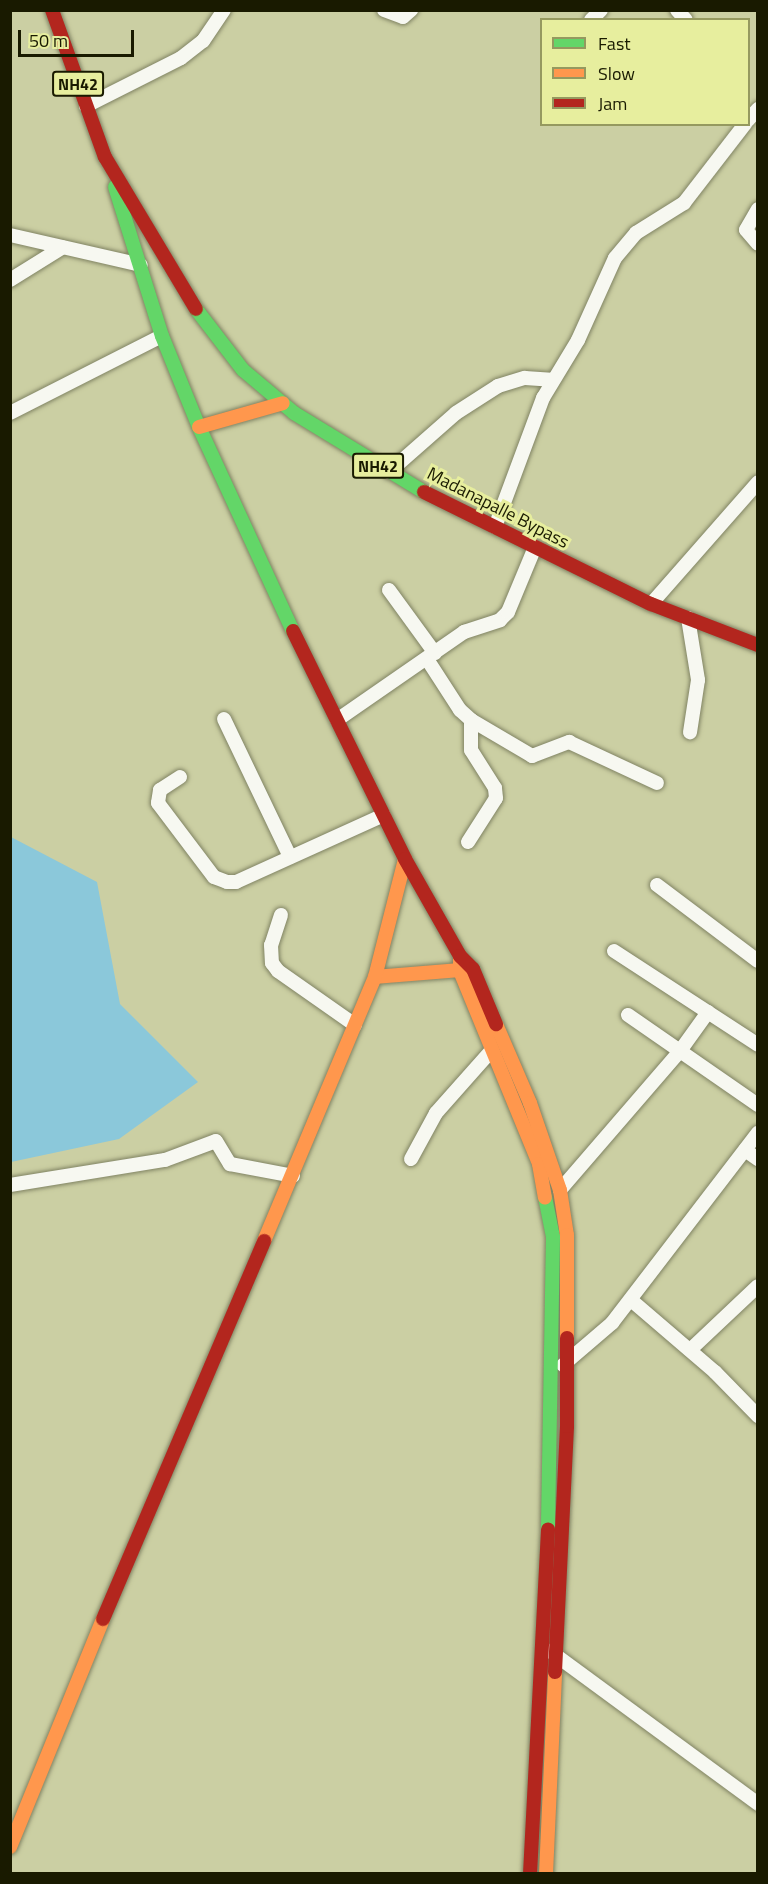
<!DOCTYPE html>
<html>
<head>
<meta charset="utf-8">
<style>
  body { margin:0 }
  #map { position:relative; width:768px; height:1884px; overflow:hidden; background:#cbcfa3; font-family:"Titillium Web",sans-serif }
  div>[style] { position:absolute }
  .water>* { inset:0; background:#8bc8da }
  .roads { filter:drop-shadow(0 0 2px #808363) drop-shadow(0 0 2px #808363) }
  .street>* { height:14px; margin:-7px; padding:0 7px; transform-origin:7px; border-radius:7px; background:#f7f8f1 }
  .fast>* { height:14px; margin:-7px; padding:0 7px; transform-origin:7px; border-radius:7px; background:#63d668 }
  .slow>* { height:14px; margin:-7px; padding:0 7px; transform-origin:7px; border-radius:7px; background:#ff974d }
  .jam>* { height:14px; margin:-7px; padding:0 7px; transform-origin:7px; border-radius:7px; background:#b3261e }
  span { translate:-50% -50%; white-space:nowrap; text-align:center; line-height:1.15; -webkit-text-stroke:6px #e7ee9e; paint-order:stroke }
  .shield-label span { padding:2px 4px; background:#e7ee9e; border:2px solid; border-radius:4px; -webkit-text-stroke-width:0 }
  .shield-label { font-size:16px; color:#191a00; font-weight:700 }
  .street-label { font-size:18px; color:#191a00 }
  .frame { position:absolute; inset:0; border:12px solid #191a00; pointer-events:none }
  .legend { position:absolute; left:540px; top:18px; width:210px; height:108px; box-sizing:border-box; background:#e7ee9e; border:2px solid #95995f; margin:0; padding:8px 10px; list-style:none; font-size:18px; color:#191a00 }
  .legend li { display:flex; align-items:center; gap:12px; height:30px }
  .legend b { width:30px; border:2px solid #95995f }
  .scale { position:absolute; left:18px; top:30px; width:116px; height:27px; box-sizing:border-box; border:3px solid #191a00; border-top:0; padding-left:8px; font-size:18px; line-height:21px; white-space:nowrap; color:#191a00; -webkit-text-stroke:4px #e7ee9e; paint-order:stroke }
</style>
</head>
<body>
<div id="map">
  <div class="water">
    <div style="clip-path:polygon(11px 837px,97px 882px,120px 1004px,198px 1082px,119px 1139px,11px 1162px)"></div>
  </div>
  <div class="roads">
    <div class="street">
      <div style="left:384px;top:10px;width:20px;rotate:20deg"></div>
      <div style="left:403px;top:17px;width:11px;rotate:-41deg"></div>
      <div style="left:677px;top:10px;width:13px;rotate:48deg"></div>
      <div style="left:591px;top:20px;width:14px;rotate:-45deg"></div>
      <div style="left:86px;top:106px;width:106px;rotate:-26.8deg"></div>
      <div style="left:181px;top:58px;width:28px;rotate:-38deg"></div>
      <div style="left:203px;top:41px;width:37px;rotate:-56deg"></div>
      <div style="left:748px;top:120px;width:15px;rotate:-48deg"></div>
      <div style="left:758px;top:209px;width:24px;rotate:120deg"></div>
      <div style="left:746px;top:230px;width:18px;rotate:49deg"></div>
      <div style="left:10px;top:235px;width:134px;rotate:12.9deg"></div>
      <div style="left:10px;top:280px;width:62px;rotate:-31.9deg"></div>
      <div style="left:10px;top:413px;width:170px;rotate:-26.9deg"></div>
      <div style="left:389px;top:472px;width:89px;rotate:-41.4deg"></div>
      <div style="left:456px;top:413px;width:50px;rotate:-32.7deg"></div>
      <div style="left:498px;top:386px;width:28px;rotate:-17deg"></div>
      <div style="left:525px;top:378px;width:26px;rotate:4deg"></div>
      <div style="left:495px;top:527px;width:138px;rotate:-69.6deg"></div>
      <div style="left:543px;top:398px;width:68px;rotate:-58.9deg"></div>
      <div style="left:578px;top:340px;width:90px;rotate:-65.7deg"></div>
      <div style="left:615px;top:258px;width:33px;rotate:-50deg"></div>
      <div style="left:636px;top:233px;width:57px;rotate:-32deg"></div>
      <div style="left:684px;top:203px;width:100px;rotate:-52.3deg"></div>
      <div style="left:389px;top:590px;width:78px;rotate:53.9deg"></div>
      <div style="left:651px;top:604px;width:162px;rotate:-48.7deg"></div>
      <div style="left:688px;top:618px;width:63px;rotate:80.8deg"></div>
      <div style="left:698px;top:680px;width:53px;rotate:98.7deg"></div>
      <div style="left:427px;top:659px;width:61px;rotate:57.1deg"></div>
      <div style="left:460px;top:710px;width:15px;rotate:42deg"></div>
      <div style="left:471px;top:720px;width:71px;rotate:30.5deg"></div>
      <div style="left:532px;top:756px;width:40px;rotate:-21deg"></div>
      <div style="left:569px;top:742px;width:97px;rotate:25deg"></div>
      <div style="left:224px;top:719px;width:153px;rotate:64.4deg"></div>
      <div style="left:337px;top:720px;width:155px;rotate:-34.7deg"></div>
      <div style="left:464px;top:632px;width:38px;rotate:-18deg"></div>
      <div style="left:500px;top:620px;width:11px;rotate:-45deg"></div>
      <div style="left:508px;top:612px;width:70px;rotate:-67.4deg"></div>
      <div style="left:180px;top:777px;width:24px;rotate:147deg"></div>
      <div style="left:160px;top:790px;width:13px;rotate:99deg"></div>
      <div style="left:158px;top:803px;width:93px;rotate:52.9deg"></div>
      <div style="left:214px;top:877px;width:14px;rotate:21deg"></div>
      <div style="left:227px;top:882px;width:9px"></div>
      <div style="left:236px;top:882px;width:162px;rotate:-24.4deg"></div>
      <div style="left:468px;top:842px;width:52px;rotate:-57.5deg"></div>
      <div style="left:496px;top:798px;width:10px;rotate:-96deg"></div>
      <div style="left:495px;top:788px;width:45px;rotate:-122.3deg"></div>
      <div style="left:471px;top:750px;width:30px;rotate:-90deg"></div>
      <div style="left:657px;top:885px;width:126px;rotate:37deg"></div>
      <div style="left:281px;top:915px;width:32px;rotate:108deg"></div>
      <div style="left:271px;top:945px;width:18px;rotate:87deg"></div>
      <div style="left:272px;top:963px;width:10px;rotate:53deg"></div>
      <div style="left:278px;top:971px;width:94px;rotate:35deg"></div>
      <div style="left:614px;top:951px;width:172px;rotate:33.1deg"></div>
      <div style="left:628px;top:1015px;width:158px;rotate:34.7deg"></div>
      <div style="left:745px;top:1150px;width:16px;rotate:35deg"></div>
      <div style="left:411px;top:1159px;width:52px;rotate:-61.5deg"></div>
      <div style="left:436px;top:1113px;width:84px;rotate:-48.4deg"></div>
      <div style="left:10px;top:1185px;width:157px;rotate:-9.2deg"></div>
      <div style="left:165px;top:1160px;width:54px;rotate:-20.4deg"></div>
      <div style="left:216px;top:1141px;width:27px;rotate:59deg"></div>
      <div style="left:230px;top:1164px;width:64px;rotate:10.8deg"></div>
      <div style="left:560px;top:1190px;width:184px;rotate:-49.2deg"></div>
      <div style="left:680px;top:1051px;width:48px;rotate:-54.3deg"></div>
      <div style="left:631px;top:1300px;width:111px;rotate:40.6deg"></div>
      <div style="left:715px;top:1372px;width:62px;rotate:45.7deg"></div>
      <div style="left:690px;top:1350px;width:93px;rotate:-43.3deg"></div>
      <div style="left:563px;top:1365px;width:65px;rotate:-40.6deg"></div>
      <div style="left:612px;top:1323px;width:240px;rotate:-52.5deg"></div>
      <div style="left:550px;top:1651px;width:258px;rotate:36.3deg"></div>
    </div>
    <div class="fast">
      <div style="left:115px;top:187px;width:156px;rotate:72.5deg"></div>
      <div style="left:162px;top:336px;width:98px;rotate:67.9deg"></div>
      <div style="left:199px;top:427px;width:225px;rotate:65.3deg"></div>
      <div style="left:196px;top:309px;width:77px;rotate:52.4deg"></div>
      <div style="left:243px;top:370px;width:67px;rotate:40.1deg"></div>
      <div style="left:294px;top:413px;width:152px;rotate:31.3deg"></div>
      <div style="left:545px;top:1197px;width:41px;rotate:78.7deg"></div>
      <div style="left:553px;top:1237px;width:292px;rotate:91deg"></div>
    </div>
    <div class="slow">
      <div style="left:199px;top:427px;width:87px;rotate:-15.9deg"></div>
      <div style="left:460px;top:956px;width:15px;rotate:90deg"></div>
      <div style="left:460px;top:971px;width:209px;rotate:67.7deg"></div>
      <div style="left:539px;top:1164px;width:34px;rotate:80deg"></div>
      <div style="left:375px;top:977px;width:97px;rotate:-4.7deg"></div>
      <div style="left:496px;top:1024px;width:86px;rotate:66.7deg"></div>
      <div style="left:530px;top:1103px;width:92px;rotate:71deg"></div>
      <div style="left:560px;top:1190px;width:46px;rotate:81.2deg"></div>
      <div style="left:567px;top:1235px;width:103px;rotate:90deg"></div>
      <div style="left:264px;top:1241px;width:286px;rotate:-67.2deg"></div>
      <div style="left:375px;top:977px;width:122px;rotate:-75.7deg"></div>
      <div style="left:10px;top:1847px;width:246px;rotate:-67.8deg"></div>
      <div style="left:546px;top:1874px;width:202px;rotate:-87.4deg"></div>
    </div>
    <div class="jam">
      <div style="left:52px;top:10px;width:156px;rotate:70.2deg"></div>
      <div style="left:105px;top:157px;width:177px;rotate:59.1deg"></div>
      <div style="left:424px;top:492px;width:253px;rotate:26.3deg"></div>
      <div style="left:651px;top:604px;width:115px;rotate:21deg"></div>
      <div style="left:293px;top:631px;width:254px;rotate:63.8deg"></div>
      <div style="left:405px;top:859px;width:112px;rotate:60.4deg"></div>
      <div style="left:460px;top:956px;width:18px;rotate:45deg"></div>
      <div style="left:473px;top:969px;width:60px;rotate:67.3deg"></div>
      <div style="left:103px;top:1619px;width:411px;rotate:-66.9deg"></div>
      <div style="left:555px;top:1672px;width:246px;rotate:-87.2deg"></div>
      <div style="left:567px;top:1426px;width:88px;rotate:-90deg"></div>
      <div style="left:530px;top:1874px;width:345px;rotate:-87deg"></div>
    </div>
  </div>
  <div class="shield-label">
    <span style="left:78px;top:84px">NH42</span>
    <span style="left:378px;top:466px">NH42</span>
  </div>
  <div class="street-label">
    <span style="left:498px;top:508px;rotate:27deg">Madanapalle Bypass</span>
  </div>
  <div class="frame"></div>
  <ul class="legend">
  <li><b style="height:8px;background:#63d668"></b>Fast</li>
  <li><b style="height:8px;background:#ff974d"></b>Slow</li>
  <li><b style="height:8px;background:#b3261e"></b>Jam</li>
  </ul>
  <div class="scale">50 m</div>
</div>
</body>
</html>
